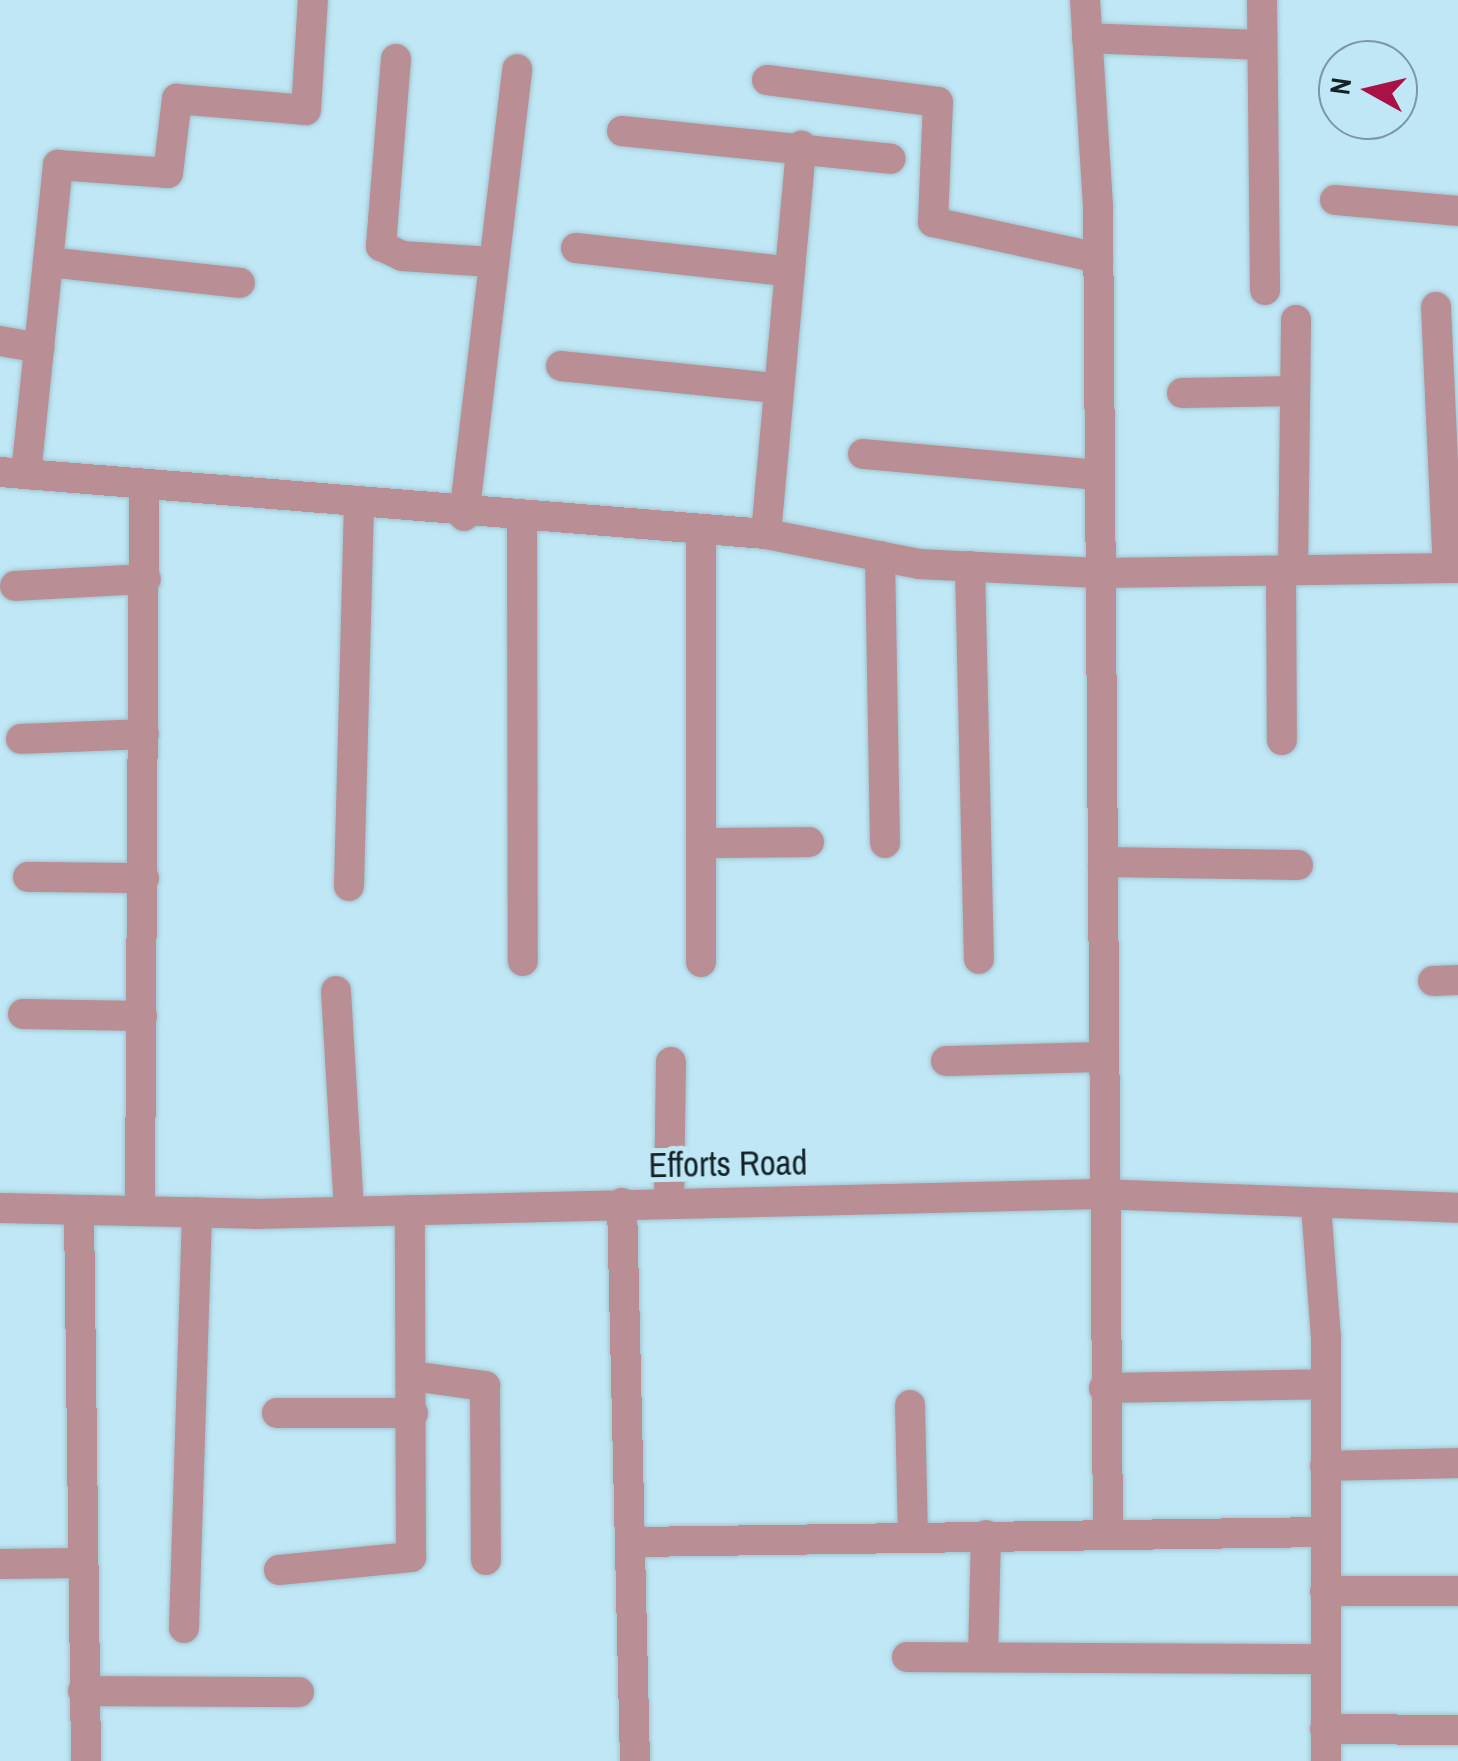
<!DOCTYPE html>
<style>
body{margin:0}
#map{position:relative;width:1458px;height:1761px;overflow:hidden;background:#c0e7f5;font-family:"Archivo Narrow",sans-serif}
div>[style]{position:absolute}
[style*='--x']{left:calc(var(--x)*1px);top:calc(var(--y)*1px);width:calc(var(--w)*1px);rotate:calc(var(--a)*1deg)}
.roads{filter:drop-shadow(0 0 2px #a1c4d0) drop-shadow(0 0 2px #a1c4d0)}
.street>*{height:30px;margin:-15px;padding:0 15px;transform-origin:15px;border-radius:15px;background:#b98e94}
span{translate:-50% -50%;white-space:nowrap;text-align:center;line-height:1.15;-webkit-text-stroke:10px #c0e7f5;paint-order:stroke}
.street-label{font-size:35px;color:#142228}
.north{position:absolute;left:1318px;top:40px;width:100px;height:100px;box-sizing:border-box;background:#c0e7f5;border:2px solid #7b98a3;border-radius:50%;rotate:278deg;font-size:28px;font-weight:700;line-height:40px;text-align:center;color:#142228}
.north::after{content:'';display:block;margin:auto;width:35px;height:45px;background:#a81246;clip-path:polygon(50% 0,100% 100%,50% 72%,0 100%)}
</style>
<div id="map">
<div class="roads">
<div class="street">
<i style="--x:1085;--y:0;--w:207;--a:86.4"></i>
<i style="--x:1098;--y:207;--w:1326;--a:89.57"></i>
<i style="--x:1262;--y:0;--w:290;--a:89.4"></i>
<i style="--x:1087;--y:38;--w:175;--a:2.3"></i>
<i style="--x:396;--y:59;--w:188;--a:94.6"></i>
<i style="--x:381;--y:246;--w:23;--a:25"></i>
<i style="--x:402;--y:256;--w:89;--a:3.9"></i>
<i style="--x:767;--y:80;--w:172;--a:7.3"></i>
<i style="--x:938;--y:102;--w:120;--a:92.4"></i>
<i style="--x:933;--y:222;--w:169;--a:12.3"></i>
<i style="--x:622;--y:131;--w:270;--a:5.9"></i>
<i style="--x:1335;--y:200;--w:123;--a:5.1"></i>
<i style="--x:576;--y:248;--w:211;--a:6.3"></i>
<i style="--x:48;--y:262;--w:193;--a:6.2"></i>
<i style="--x:1436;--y:307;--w:261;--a:87.4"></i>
<i style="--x:0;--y:341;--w:40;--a:10"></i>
<i style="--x:561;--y:366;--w:213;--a:5.9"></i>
<i style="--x:1182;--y:393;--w:113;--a:-1"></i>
<i style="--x:863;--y:454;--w:235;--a:5.1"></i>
<i style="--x:0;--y:472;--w:769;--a:4.63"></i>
<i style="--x:766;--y:534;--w:156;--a:11.1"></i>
<i style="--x:919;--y:564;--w:178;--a:2.9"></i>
<i style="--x:1097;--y:573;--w:361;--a:-0.8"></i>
<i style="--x:26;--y:474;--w:311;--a:-84.1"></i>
<i style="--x:58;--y:165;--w:110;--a:4.2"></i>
<i style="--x:168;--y:173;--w:75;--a:-83.1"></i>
<i style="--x:177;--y:99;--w:129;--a:4.9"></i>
<i style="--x:306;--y:110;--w:110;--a:-86.4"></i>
<i style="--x:464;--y:516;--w:450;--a:-83.2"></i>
<i style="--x:522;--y:520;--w:441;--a:89.9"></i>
<i style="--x:766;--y:534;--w:390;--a:-84.8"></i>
<i style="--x:880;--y:556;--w:287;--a:89"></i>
<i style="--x:970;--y:566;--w:393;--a:88.7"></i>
<i style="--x:1293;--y:570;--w:250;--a:-89.3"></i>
<i style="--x:1281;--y:571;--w:169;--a:89.7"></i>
<i style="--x:15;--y:586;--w:131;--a:-3.1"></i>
<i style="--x:21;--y:739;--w:123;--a:-2.3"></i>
<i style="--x:701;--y:843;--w:108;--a:-0.5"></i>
<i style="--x:1103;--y:862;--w:195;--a:0.9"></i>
<i style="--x:28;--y:877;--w:116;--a:0.5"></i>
<i style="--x:349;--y:886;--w:381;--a:-88.5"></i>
<i style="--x:701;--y:962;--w:428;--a:-90"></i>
<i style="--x:1433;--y:981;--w:25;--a:-2"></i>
<i style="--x:336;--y:991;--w:220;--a:86.6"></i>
<i style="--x:23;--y:1014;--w:119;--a:1"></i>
<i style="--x:946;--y:1061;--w:157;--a:-1.5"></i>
<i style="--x:669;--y:1202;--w:140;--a:-89.2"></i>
<i style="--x:622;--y:1203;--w:558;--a:88.67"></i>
<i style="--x:1316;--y:1205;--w:132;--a:85.7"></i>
<i style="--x:1326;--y:1337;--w:424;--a:90"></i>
<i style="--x:0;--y:1208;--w:255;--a:1.3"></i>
<i style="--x:255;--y:1214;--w:844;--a:-1.36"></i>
<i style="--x:1099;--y:1194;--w:359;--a:2.2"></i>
<i style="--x:79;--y:1210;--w:551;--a:89.27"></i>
<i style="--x:140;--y:1210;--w:723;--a:-89.68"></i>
<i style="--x:412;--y:1376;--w:74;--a:7.8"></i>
<i style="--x:485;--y:1386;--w:174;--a:89.7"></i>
<i style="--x:1104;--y:1388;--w:221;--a:-1"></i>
<i style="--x:910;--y:1405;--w:132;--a:88.7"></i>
<i style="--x:277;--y:1413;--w:136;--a:0"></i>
<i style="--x:1325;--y:1466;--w:133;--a:-1.3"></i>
<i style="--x:635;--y:1542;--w:689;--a:-0.83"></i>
<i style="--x:0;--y:1564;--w:81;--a:-0.7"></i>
<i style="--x:279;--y:1570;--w:133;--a:-5.6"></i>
<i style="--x:411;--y:1557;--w:347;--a:-90.2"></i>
<i style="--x:1325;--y:1591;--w:133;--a:0"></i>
<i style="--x:184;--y:1628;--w:416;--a:-88.2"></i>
<i style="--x:907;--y:1657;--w:418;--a:0.3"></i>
<i style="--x:983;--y:1657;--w:122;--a:-88.6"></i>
<i style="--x:83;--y:1691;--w:216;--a:0.3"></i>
<i style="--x:1325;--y:1729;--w:133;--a:0.4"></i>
</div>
</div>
<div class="street-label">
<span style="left:728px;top:1164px;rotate:-1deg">Efforts Road</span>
</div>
<div class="north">N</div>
</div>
